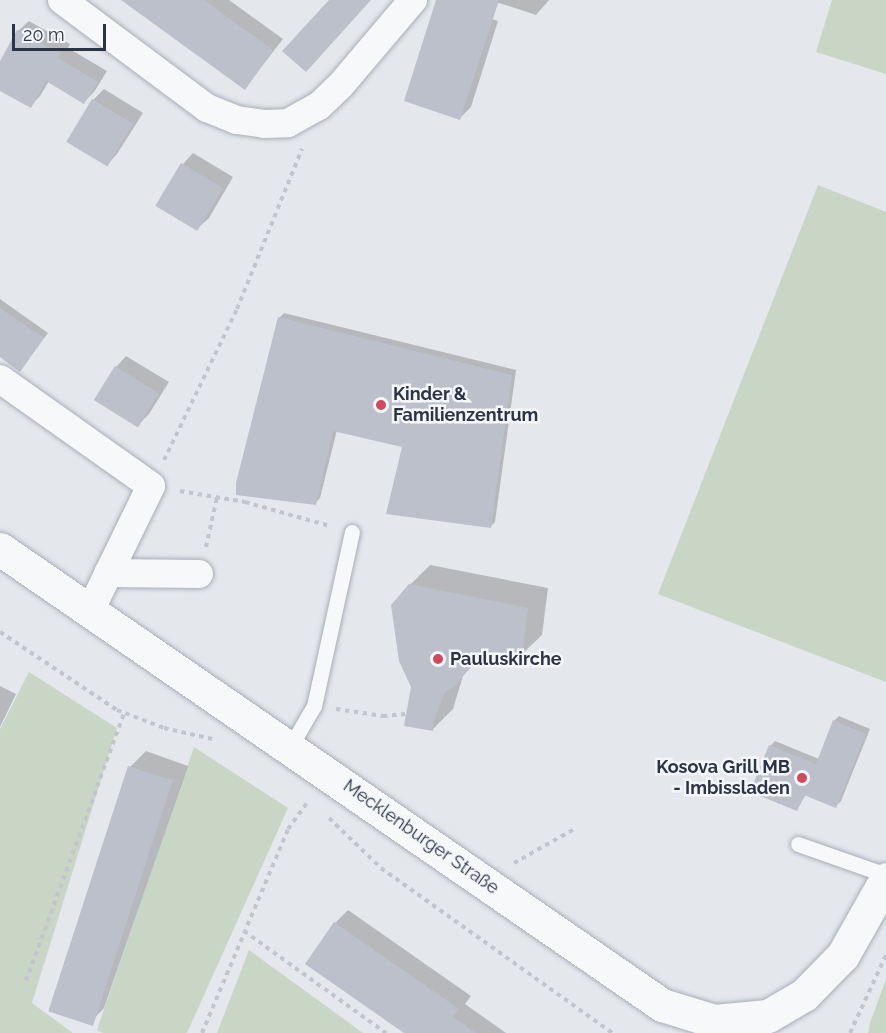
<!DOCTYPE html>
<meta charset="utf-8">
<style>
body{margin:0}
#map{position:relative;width:886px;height:1033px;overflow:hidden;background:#e4e7ec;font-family:Raleway,sans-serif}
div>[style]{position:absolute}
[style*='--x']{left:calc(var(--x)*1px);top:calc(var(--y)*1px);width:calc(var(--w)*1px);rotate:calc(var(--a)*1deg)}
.green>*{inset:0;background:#c9d6c5}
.shadow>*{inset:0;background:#0003}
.building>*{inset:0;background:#bbc0ca;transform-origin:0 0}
.path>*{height:4px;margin-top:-2px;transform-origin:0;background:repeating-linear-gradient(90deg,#c2c5cb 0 4.5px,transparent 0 9px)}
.roads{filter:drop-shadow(0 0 2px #a9aeb7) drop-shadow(0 0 2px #a9aeb7)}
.service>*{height:15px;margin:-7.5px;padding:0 7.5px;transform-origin:7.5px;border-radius:7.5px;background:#f7f8fa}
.minor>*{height:28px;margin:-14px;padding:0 14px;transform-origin:14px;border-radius:14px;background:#f7f8fa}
.tertiary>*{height:33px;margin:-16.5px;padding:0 16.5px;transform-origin:16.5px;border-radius:16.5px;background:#f7f8fa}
.dots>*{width:16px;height:16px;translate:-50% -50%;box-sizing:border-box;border:3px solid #f4f6f9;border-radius:50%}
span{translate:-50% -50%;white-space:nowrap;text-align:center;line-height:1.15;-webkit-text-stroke:5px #f4f6f9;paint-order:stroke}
.poi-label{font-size:18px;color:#2b3445;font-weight:700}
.left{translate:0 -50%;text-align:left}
.right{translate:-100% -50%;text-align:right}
.street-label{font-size:18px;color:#2b3445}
.scale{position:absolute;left:12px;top:24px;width:94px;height:27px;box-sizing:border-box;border:3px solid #2b3445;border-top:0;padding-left:8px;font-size:18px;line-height:21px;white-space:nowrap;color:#2b3445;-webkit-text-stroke:4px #f4f6f9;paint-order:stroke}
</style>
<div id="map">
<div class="green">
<i style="clip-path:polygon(832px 0,886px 0,886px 74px,816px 52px)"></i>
<i style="clip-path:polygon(818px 185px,886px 212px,886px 682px,658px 594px)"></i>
<i style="clip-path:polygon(29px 672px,117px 728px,32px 1003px,73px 1033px,0 1033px,0 729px)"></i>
<i style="clip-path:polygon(194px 747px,288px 808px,187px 1033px,103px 1033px,97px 1030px)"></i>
<i style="clip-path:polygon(249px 950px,363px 1033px,217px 1033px)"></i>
<i style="clip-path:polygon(886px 979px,886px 1033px,868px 1033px,870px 1023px)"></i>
</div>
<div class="shadow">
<i style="clip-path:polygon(124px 0,229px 0,283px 39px,245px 88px)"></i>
<i style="clip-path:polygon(490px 0,549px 0,536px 15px)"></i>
<i style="clip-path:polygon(444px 3px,498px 21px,471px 107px,460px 118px)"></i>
<i style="clip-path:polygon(29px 21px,70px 44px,68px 48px,107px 71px,94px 92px,84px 102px,49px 81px,40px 96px,30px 107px,0 90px,0 64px,18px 31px)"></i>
<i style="clip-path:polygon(104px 89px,143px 113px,117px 154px,107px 165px,93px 100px)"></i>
<i style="clip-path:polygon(193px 153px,233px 177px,209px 218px,198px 228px,183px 164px)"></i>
<i style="clip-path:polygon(0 299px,48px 333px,20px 370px,0 355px)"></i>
<i style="clip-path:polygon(284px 313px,516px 370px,495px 522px,490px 527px,404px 445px,337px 430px,320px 498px,315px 503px,279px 318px)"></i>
<i style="clip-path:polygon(126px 356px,169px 382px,149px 414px,138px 425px,116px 367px)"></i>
<i style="clip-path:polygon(430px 565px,548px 588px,542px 635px,521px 655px,483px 654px,463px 676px,453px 709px,433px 729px,412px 686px,410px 585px)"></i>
<i style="clip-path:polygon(0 686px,16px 694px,0 727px)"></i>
<i style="clip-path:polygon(839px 716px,870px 729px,841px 801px,836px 806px,806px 794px,797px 810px,770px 746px,775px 741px,819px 759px,834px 721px)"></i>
<i style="clip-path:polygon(146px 751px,188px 766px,104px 1008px,89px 1024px,130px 767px)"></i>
<i style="clip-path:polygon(348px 910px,471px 996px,465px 1004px,506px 1033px,407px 1033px,307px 964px,335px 923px)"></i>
</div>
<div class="building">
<i style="clip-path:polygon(121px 0,204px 0,273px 50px,245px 90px)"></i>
<i style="clip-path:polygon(329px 0,371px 0,306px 72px,282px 51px)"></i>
<i style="clip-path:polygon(436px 0,499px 0,460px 120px,404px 101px)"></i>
<i style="clip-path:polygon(17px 30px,61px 54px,58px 58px,98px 82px,84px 104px,46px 81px,31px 108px,0 91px,0 61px)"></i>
<i style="left:92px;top:99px;width:48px;height:50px;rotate:31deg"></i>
<i style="left:181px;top:163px;width:49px;height:50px;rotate:31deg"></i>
<i style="clip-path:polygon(0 308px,44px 338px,20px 372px,0 357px)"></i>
<i style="clip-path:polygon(278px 317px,512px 375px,491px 528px,386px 514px,402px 447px,333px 431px,316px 505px,236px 495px,236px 483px)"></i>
<i style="left:115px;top:366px;width:52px;height:40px;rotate:32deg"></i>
<i style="clip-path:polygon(409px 584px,528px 608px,522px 656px,479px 656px,454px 687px,445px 692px,434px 720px,433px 731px,404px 726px,411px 687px,399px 661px,391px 605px)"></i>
<i style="clip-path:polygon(833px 720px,866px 734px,836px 808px,804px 795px,797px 811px,750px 792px,769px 745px,816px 764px)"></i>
<i style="left:128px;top:766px;width:47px;height:258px;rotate:18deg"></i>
<i style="clip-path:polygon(334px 922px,459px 1009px,453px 1017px,476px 1033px,404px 1033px,305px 964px)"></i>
</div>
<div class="path">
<i style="--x:164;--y:460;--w:168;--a:-64.2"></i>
<i style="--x:237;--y:309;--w:173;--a:-67.9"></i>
<i style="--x:180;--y:491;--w:66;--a:9.6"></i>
<i style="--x:245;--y:502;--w:88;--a:15.8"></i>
<i style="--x:206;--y:547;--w:51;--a:-77.6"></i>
<i style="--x:0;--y:632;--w:141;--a:33.7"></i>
<i style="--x:117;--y:710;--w:50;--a:21"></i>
<i style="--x:164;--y:728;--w:54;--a:12.8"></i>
<i style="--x:336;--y:709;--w:48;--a:8.5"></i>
<i style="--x:383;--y:716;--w:23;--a:-5"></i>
<i style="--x:329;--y:818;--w:72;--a:43.9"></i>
<i style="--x:381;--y:868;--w:284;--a:35.5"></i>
<i style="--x:514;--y:863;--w:71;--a:-29.4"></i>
<i style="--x:244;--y:931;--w:175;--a:35.7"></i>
<i style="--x:26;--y:981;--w:285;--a:-69.9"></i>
<i style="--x:202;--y:1033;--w:221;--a:-67.1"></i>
<i style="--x:288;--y:829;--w:36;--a:-54"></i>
<i style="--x:850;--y:1033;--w:86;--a:-65.2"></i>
</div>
<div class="roads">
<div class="service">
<i style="--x:290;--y:747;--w:48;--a:-59.7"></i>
<i style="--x:314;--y:706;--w:178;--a:-77.7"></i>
<i style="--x:798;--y:844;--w:93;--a:19.4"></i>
</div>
<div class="minor">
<i style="--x:62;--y:0;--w:181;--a:36.7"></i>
<i style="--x:207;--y:108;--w:32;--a:22"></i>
<i style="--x:237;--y:120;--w:27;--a:8"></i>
<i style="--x:264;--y:124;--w:24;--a:-2"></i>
<i style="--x:288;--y:123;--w:35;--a:-29"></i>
<i style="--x:319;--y:106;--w:29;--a:-44"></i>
<i style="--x:340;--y:86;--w:113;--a:-49.7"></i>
<i style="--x:0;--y:379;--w:185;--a:35.3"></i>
<i style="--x:151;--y:486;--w:139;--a:116"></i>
<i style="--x:108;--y:573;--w:91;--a:0.6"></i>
</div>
<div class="tertiary">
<i style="--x:0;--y:549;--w:804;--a:34.56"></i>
<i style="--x:662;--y:1005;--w:54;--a:17.1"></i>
<i style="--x:714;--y:1021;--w:54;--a:-5.3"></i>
<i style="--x:768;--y:1016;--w:42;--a:-30.3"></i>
<i style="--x:804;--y:995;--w:56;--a:-45.7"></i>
<i style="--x:843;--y:955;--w:87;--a:-60.5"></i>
</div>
</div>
<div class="dots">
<i style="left:381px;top:405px;background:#d1495b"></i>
<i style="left:438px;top:659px;background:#d1495b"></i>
<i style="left:802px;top:778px;background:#d1495b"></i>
</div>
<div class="poi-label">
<span class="left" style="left:393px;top:405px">Kinder &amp;<br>Familienzentrum</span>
<span class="left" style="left:450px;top:659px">Pauluskirche</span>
<span class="right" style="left:790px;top:778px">Kosova Grill MB<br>- Imbissladen</span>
</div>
<div class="street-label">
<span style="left:421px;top:837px;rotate:35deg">Mecklenburger Straße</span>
</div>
<div class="scale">20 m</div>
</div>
